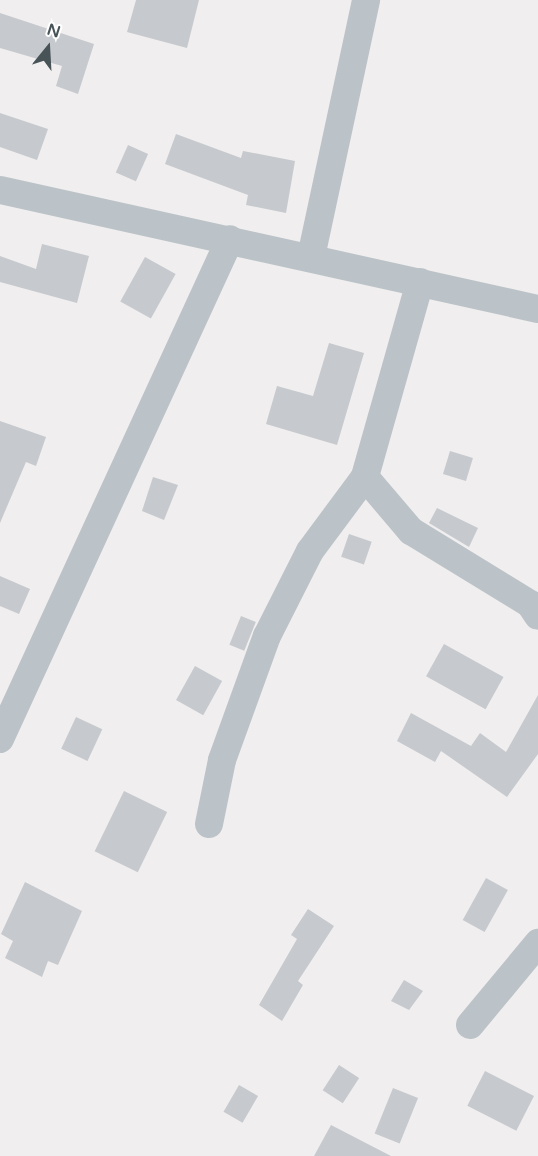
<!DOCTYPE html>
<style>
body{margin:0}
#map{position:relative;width:538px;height:1156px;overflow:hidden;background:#f0eeee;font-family:"Varela Round",sans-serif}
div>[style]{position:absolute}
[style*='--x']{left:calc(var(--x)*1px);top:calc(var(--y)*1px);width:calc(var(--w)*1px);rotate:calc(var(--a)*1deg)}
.building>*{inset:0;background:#c6c9cd;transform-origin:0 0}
.minor>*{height:28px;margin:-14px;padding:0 14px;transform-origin:14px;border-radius:14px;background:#bbc3c8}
span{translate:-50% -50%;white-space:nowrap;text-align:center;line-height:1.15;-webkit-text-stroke:5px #fff;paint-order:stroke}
.north{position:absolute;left:18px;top:18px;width:60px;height:60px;-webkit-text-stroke:4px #fff;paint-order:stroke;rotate:18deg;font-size:16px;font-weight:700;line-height:24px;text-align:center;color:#485358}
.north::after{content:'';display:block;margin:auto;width:21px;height:27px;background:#485358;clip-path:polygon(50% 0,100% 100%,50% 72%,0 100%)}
</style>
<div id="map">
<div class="building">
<i style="clip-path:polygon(136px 0,199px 0,187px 48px,127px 32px)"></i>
<i style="clip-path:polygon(0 13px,94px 44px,78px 94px,56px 86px,62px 66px,0 48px)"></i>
<i style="clip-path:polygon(0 113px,48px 129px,37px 160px,0 147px)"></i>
<i style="clip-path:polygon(176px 134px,241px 158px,243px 151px,295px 161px,286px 213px,246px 205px,248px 195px,165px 164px)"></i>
<i style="left:128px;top:145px;width:22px;height:30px;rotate:24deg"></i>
<i style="clip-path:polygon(42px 244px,89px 256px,77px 303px,0 282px,0 256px,36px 269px)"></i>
<i style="left:145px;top:257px;width:35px;height:51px;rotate:29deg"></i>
<i style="clip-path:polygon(329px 343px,364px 353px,337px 445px,266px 424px,277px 386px,313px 396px)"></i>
<i style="clip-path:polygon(0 421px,46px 437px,36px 466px,26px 462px,0 523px)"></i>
<i style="left:450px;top:451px;width:24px;height:24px;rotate:17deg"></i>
<i style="clip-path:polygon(153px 477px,178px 485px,164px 520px,142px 511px)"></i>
<i style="clip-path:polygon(437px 508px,478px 528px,469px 547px,429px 523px)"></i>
<i style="left:349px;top:534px;width:24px;height:24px;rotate:19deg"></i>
<i style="clip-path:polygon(0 576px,30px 589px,19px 614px,0 606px)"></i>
<i style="left:241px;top:616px;width:16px;height:31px;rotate:22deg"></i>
<i style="left:444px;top:644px;width:68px;height:37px;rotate:29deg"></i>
<i style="left:195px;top:666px;width:31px;height:39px;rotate:29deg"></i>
<i style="clip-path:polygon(538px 695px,538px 754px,507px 797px,441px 751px,435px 762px,397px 741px,411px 713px,471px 746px,480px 733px,506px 752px)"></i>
<i style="left:76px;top:717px;width:29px;height:35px;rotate:25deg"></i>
<i style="left:124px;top:791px;width:48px;height:67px;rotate:26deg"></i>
<i style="left:486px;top:878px;width:25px;height:48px;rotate:29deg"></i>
<i style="clip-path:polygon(25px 882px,82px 911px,58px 965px,48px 961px,42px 977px,5px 958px,13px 941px,1px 934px)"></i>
<i style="clip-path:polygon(308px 909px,334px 926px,298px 981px,303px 985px,282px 1021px,259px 1005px,297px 939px,291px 935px)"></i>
<i style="clip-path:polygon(404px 980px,423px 991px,409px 1010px,391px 1001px)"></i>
<i style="left:339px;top:1065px;width:24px;height:30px;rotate:33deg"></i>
<i style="left:485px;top:1071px;width:55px;height:39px;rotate:27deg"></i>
<i style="left:239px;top:1085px;width:22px;height:31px;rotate:30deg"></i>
<i style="left:393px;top:1088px;width:27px;height:49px;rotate:22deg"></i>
<i style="clip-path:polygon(331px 1125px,391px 1156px,314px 1156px)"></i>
</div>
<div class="minor">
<i style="--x:0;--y:190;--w:551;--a:12.47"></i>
<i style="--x:311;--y:257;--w:263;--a:-77.9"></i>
<i style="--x:420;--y:282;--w:203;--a:105.8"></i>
<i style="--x:365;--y:477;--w:71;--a:49.6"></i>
<i style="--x:411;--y:531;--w:140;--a:31.5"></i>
<i style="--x:530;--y:604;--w:14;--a:56"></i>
<i style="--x:0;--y:739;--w:550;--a:-65.3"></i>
<i style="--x:209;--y:824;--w:65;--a:-78.5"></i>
<i style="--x:222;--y:760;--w:132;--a:-70.1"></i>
<i style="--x:267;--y:636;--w:95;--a:-63.2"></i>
<i style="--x:310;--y:551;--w:92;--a:-53.4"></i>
<i style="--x:470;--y:1025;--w:107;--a:-50.3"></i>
</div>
<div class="north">N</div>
</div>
